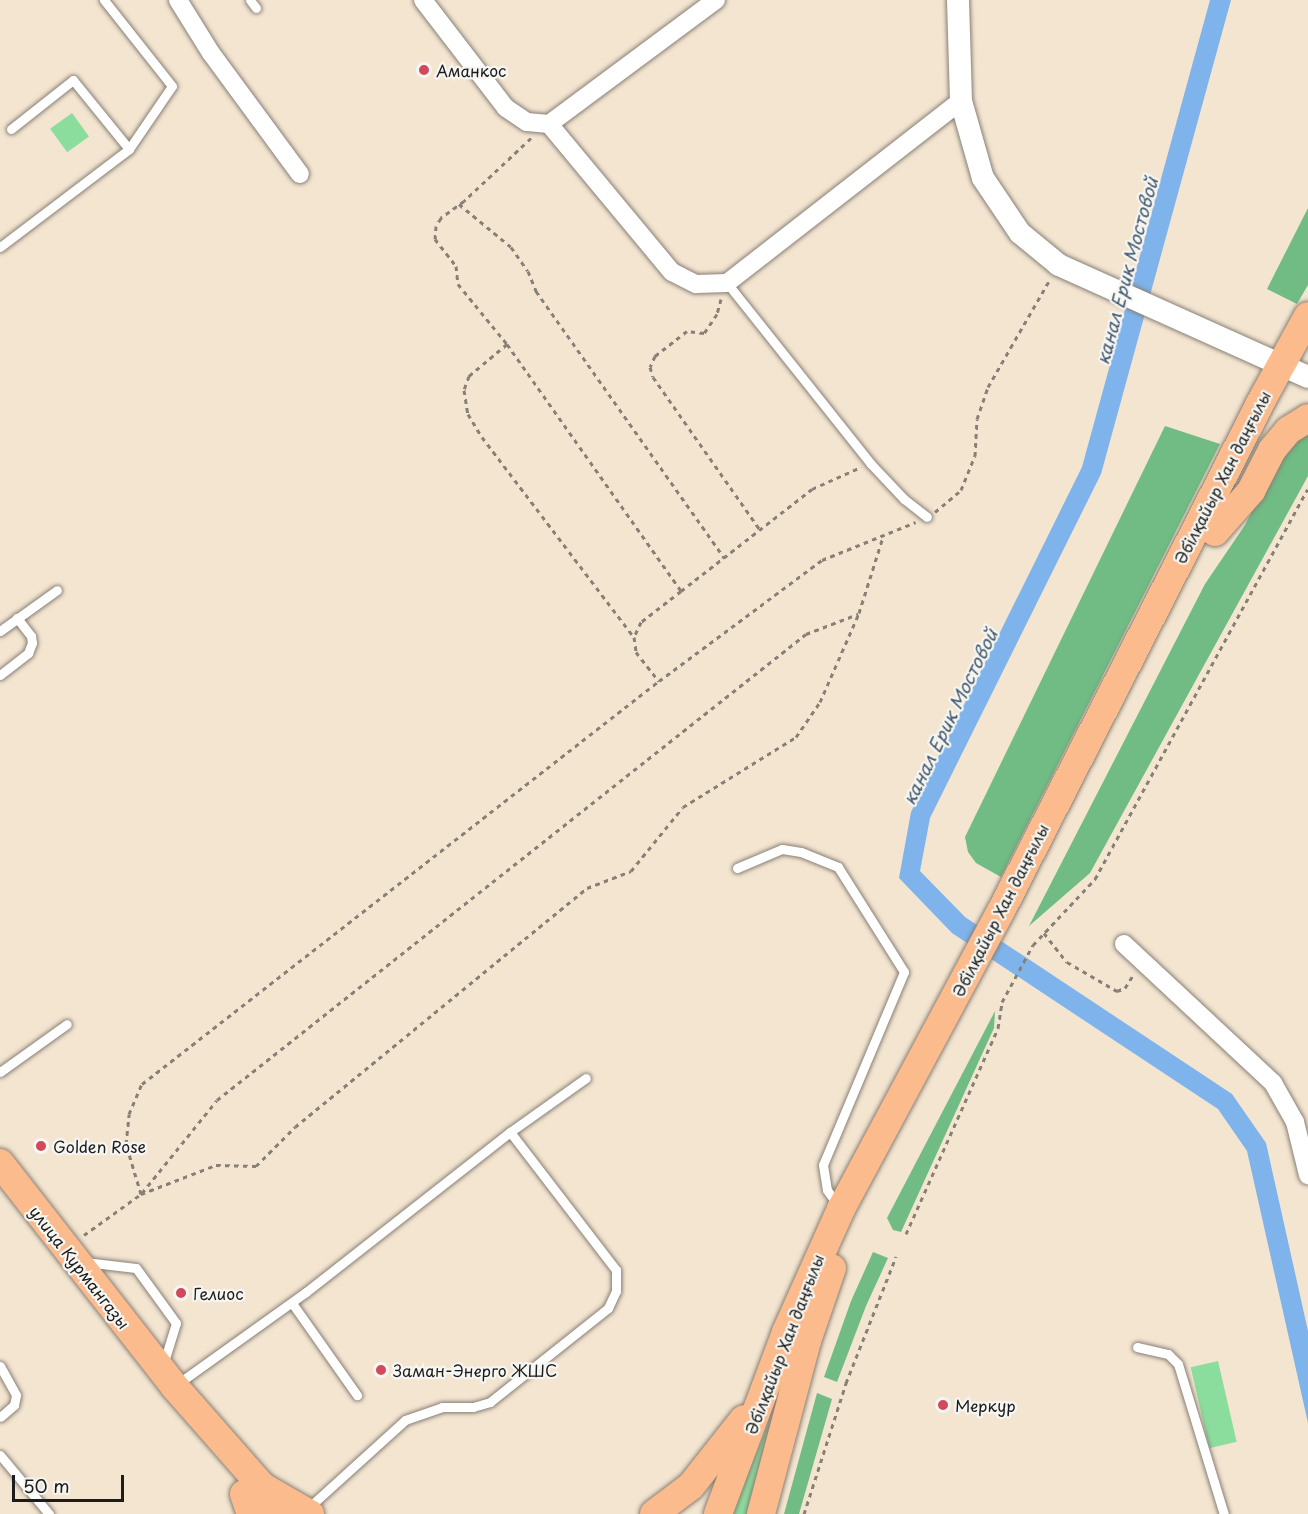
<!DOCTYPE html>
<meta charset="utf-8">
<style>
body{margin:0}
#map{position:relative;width:1308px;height:1514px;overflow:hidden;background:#f4e5d1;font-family:"Playpen Sans",sans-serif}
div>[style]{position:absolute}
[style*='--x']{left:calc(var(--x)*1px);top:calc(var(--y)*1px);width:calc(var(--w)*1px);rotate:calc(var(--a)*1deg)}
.green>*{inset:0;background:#8bdd9d;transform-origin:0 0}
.forest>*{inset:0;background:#70bc84}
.water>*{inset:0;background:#7eb3ec}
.path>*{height:3px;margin-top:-1.5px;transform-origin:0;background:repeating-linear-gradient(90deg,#888076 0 4.5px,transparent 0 9px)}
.roads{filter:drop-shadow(0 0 2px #888076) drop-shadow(0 0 2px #888076)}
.service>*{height:9px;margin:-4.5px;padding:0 4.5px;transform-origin:4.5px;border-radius:4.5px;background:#fff}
.minor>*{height:18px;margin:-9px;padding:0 9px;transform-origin:9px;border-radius:9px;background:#fff}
.tertiary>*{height:22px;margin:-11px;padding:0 11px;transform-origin:11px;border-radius:11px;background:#fff}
.primary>*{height:28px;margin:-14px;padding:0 14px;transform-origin:14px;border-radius:14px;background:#fbbb8d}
.dots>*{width:16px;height:16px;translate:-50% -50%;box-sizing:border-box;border:3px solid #f6f6f2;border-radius:50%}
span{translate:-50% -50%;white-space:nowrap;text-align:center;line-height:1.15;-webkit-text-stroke:4.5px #f6f6f2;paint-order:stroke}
.poi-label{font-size:16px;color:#1c1c1c}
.left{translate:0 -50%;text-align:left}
.street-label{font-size:16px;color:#1c1c1c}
.water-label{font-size:18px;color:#43586f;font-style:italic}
.scale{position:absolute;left:12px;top:1475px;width:112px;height:27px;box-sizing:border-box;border:3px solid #1c1c1c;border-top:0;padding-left:8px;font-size:18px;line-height:21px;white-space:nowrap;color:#1c1c1c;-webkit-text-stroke:4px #f6f6f2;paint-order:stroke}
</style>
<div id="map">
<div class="green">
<i style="left:72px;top:113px;width:29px;height:27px;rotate:54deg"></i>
<i style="clip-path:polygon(801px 1346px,753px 1514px,731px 1514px)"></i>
<i style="left:1218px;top:1361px;width:83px;height:28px;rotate:77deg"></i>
</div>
<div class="forest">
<i style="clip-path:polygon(1308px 208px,1308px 285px,1297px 304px,1267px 289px)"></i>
<i style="clip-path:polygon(1165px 426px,1220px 444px,1001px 877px,976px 863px,968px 852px,965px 837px)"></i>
<i style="clip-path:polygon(1308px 429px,1308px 476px,1090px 873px,1029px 926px,1205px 584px,1245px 525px,1288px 442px)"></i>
<i style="clip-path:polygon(995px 1011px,994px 1028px,901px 1232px,893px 1230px,887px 1218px)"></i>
<i style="clip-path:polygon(873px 1252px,888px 1258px,866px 1306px,837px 1382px,824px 1377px,851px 1301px)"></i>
<i style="clip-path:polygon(817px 1393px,832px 1399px,799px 1514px,784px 1514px)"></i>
</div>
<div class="water">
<i style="clip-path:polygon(1210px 0,1231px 0,1101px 474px,930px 818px,920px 871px,965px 917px,1232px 1094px,1266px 1143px,1308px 1331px,1308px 1423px,1247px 1151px,1218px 1109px,952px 933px,899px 878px,911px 812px,1082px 467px)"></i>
</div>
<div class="path">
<i style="--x:531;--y:138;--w:92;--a:136.8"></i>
<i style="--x:464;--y:201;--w:29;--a:144"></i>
<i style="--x:441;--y:218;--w:9;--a:122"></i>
<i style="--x:436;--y:226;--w:13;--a:94"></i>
<i style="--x:435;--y:239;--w:34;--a:52"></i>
<i style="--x:456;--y:266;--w:18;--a:84"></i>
<i style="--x:458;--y:284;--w:77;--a:50.8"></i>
<i style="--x:507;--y:344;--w:302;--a:54.8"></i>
<i style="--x:681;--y:591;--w:51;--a:142.2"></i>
<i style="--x:641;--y:622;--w:17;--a:115"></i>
<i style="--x:634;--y:637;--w:15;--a:82"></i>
<i style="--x:636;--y:652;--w:37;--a:52"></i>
<i style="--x:459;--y:204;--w:67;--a:39.6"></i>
<i style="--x:511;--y:247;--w:29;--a:55"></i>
<i style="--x:528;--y:271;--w:22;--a:68"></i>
<i style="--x:536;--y:291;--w:327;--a:54.8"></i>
<i style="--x:721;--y:299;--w:16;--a:105"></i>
<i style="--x:717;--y:314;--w:23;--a:124"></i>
<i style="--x:704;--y:333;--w:17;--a:-173"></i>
<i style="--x:687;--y:331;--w:41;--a:142"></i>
<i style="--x:655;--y:356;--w:12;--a:114"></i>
<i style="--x:650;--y:367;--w:10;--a:73"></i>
<i style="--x:653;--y:377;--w:187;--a:55"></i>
<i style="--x:507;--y:344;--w:50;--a:139.9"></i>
<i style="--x:469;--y:376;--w:15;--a:110"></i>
<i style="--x:464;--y:390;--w:24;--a:81"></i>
<i style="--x:468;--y:414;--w:27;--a:59"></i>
<i style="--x:482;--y:437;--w:251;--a:52.8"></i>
<i style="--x:935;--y:512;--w:34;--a:-40"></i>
<i style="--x:961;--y:490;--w:37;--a:-68"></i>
<i style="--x:975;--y:456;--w:37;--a:-87"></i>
<i style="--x:977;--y:419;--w:34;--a:-71"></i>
<i style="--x:988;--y:387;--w:125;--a:-60.1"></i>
<i style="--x:681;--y:591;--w:166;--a:-37.9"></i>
<i style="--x:812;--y:489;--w:54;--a:-24.2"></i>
<i style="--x:1044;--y:933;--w:37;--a:52"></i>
<i style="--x:1067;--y:962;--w:58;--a:30.1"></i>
<i style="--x:1117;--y:991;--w:9;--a:-21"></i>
<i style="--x:1125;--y:988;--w:15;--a:-58"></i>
<i style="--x:142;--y:1193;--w:119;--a:-51.1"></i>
<i style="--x:217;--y:1100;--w:751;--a:-38.35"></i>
<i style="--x:806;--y:634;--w:56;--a:-21"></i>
<i style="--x:141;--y:1194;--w:52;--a:-106.7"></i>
<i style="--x:126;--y:1144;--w:30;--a:-84"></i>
<i style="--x:129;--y:1114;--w:33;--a:-67"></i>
<i style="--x:142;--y:1084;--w:656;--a:-37.94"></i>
<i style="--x:659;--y:681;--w:203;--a:-36.6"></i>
<i style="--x:822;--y:560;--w:101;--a:-22"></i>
<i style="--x:906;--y:1234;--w:226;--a:-65.9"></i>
<i style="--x:998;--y:1028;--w:26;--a:-81"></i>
<i style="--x:1002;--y:1002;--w:65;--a:-61.5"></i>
<i style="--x:1033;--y:945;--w:91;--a:-46.8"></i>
<i style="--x:1095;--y:879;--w:444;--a:-61.4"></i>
<i style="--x:84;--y:1235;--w:70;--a:-35.7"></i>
<i style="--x:141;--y:1194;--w:80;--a:-21.1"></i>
<i style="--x:216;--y:1165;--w:40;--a:1.4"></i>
<i style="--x:256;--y:1166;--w:55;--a:-45"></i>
<i style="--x:295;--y:1127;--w:377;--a:-39.3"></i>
<i style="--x:587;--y:888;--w:47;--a:-21.1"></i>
<i style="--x:631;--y:871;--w:82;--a:-50.9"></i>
<i style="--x:683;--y:807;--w:133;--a:-31.8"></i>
<i style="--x:796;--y:737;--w:42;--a:-55.6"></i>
<i style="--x:820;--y:702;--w:97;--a:-66.3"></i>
<i style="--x:859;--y:613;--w:80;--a:-72.5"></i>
<i style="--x:804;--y:1514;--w:138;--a:-72.2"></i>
<i style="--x:846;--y:1383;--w:136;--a:-68.4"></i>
</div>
<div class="roads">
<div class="service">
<i style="--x:250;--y:0;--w:10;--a:53"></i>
<i style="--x:11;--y:129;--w:79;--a:-38.3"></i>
<i style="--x:73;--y:80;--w:89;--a:50.9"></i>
<i style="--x:0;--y:247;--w:162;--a:-37.2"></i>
<i style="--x:129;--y:149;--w:76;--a:-55.7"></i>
<i style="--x:172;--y:86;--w:110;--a:-128.3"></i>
<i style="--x:727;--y:283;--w:230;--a:51.5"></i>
<i style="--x:870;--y:463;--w:50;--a:46.6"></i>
<i style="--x:904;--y:499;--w:29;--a:38"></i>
<i style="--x:0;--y:631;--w:70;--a:-35.7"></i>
<i style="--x:0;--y:675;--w:36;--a:-38"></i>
<i style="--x:28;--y:653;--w:11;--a:-68"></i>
<i style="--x:32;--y:643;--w:7;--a:-98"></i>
<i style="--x:31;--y:636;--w:23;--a:-128"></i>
<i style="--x:737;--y:868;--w:49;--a:-22.9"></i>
<i style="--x:782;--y:849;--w:19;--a:9"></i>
<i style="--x:801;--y:852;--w:40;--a:22"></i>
<i style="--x:838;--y:867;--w:124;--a:57.8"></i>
<i style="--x:904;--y:972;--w:209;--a:112.8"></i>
<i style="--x:823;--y:1165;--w:25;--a:81"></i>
<i style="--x:827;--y:1190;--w:17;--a:54"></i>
<i style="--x:0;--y:1072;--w:82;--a:-35.6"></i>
<i style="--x:85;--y:1262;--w:51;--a:6.7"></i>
<i style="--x:136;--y:1268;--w:68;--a:54"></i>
<i style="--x:176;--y:1323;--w:44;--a:107.2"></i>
<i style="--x:292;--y:1303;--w:113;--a:54.8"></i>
<i style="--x:1137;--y:1347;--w:32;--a:13"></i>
<i style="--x:1168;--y:1354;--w:14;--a:45"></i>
<i style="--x:1178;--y:1364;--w:157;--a:73"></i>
<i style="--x:0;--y:1366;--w:33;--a:61"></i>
<i style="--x:16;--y:1395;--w:10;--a:101"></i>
<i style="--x:14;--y:1405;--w:18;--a:139"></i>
<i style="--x:176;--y:1385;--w:160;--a:-35.6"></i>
<i style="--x:306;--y:1292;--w:259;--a:-38.1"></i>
<i style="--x:510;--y:1132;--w:93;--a:-35.4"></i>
<i style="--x:0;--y:1455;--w:77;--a:50.3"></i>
<i style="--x:307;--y:1509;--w:132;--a:-42.2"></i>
<i style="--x:405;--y:1420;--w:39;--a:-19"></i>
<i style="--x:442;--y:1407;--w:31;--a:0"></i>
<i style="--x:473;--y:1407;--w:18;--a:-16"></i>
<i style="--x:490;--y:1402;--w:151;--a:-38.5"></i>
<i style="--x:608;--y:1308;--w:19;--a:-65"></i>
<i style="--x:616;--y:1291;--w:21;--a:-90"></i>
<i style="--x:616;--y:1270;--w:174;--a:-127.5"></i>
</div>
<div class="minor">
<i style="--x:178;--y:0;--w:62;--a:58.1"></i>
<i style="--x:211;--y:53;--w:150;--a:53.7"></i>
<i style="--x:423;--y:0;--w:136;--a:52.5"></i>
<i style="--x:506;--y:108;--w:25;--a:34"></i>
<i style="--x:527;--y:122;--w:22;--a:5"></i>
<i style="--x:549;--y:124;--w:192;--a:50.3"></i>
<i style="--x:672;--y:272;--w:27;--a:27"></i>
<i style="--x:696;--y:284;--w:31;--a:-2"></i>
<i style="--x:727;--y:283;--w:296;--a:-37.9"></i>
<i style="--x:549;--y:124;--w:208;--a:-36.6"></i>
<i style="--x:1124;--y:944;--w:204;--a:43"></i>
<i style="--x:1273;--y:1083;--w:45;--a:60.6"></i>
<i style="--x:1295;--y:1122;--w:55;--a:76.2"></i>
</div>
<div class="tertiary">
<i style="--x:958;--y:0;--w:101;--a:88.3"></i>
<i style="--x:961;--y:101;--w:80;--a:74.1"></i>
<i style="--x:983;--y:178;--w:66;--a:56.1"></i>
<i style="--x:1020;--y:233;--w:50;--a:39.4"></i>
<i style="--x:1059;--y:265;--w:273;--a:24.2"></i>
</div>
<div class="primary">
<i style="--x:1215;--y:532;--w:55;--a:-48.7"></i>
<i style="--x:1251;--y:491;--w:46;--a:-62.9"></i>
<i style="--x:1272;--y:450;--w:26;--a:-50"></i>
<i style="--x:1289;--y:430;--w:22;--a:-32"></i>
<i style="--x:0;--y:1163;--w:283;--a:52"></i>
<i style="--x:174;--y:1386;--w:132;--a:48.7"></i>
<i style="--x:261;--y:1485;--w:34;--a:58"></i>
<i style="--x:265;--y:1488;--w:52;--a:30"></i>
<i style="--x:244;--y:1494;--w:21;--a:71"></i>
<i style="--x:654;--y:1514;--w:46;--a:-37.1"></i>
<i style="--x:691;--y:1486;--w:85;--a:-51.7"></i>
<i style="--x:718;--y:1514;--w:194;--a:-69.5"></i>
<i style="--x:786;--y:1332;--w:135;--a:-65.9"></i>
<i style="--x:841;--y:1209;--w:338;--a:-61.8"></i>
<i style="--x:1001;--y:911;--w:578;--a:-62.95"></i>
<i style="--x:1264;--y:396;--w:91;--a:-61.2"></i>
<i style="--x:761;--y:1514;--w:179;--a:-75.1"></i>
<i style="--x:807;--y:1341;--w:77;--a:-71.1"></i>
</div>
</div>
<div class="dots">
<i style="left:424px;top:70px;background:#d1495b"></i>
<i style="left:41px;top:1146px;background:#d1495b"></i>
<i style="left:181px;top:1293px;background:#d1495b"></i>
<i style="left:381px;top:1370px;background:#d1495b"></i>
<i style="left:943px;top:1405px;background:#d1495b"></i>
</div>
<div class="poi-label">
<span class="left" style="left:436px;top:70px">Аманкос</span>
<span class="left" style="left:53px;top:1146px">Golden Rose</span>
<span class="left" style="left:193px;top:1293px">Гелиос</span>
<span class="left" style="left:393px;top:1370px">Заман-Энерго ЖШС</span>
<span class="left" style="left:955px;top:1405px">Меркур</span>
</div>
<div class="street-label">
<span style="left:1222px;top:477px;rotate:-63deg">Әбілқайыр Хан даңғылы</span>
<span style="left:1000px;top:910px;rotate:-63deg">Әбілқайыр Хан даңғылы</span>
<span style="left:80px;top:1267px;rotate:52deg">улица Курмангазы</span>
<span style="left:784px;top:1344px;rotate:-69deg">Әбілқайыр Хан даңғылы</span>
</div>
<div class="water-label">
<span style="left:1127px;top:271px;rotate:-75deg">канал Ерик Мостовой</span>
<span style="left:950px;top:717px;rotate:-64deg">канал Ерик Мостовой</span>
</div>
<div class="scale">50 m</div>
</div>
